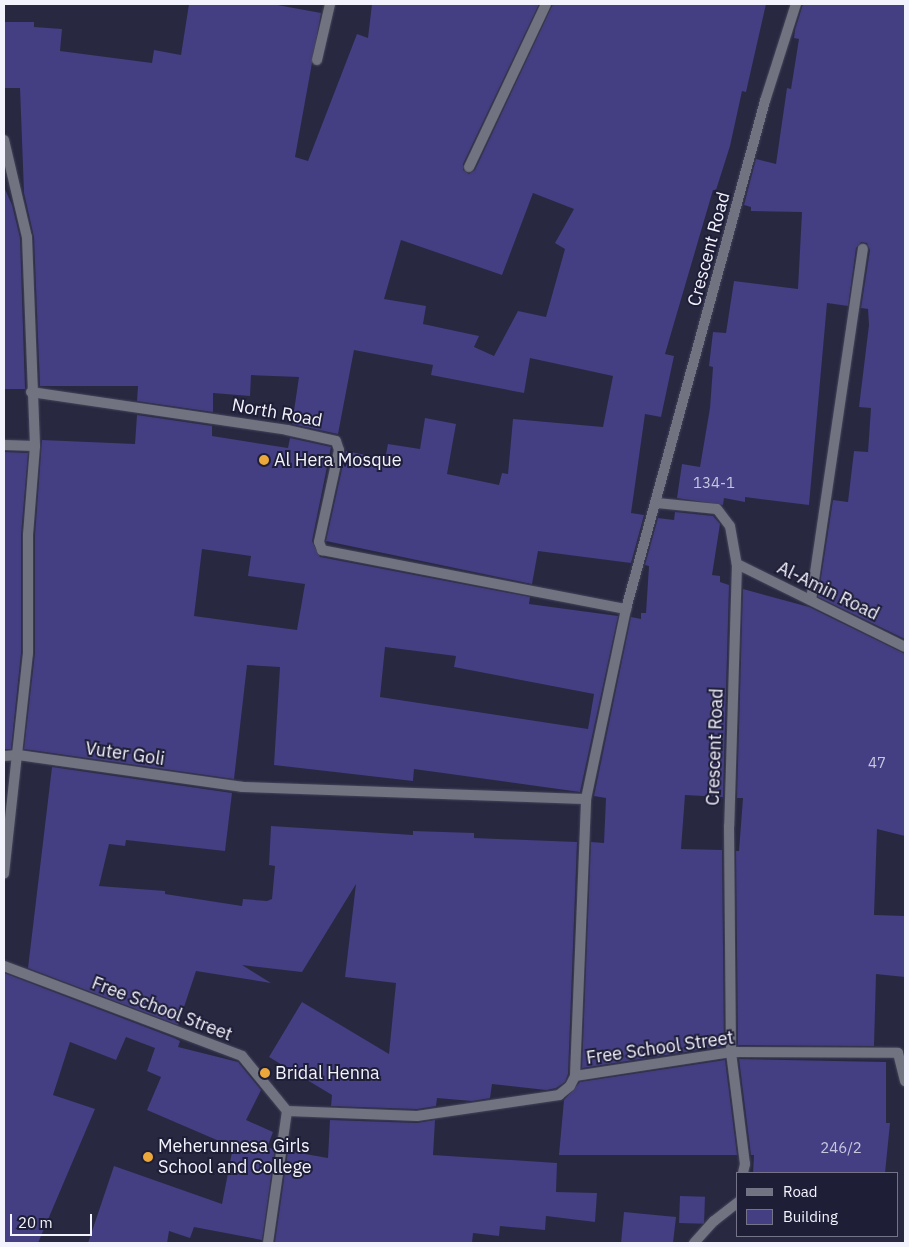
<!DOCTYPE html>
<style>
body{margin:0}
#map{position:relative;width:909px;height:1247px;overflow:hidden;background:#282841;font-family:"IBM Plex Sans",sans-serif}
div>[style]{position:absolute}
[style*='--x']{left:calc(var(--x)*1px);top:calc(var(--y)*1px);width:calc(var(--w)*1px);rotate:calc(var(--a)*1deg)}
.building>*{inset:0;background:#443e82;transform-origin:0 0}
.roads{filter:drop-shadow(0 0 1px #44445b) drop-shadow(0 0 1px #44445b)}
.minor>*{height:10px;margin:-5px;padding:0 5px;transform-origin:5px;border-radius:5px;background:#727380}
.dots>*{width:14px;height:14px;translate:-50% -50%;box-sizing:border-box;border:2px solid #1f1e37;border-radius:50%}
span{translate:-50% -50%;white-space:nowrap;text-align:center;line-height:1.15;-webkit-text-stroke:4px #1f1e37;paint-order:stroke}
.number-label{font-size:15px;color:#c7c6df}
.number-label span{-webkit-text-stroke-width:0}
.street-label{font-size:18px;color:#f3f3fe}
.poi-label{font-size:18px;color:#f3f3fe}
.left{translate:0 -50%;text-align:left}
.frame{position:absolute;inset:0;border:5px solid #f3f3fe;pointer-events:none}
.legend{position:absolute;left:736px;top:1172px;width:162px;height:65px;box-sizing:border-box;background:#1f1e37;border:1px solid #747387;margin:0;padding:6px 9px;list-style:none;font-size:15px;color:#f3f3fe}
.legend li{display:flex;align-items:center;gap:10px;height:25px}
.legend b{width:25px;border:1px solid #747387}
.scale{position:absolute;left:10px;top:1214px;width:82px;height:22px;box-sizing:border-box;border:2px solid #f3f3fe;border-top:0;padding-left:6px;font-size:15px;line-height:18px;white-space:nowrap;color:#f3f3fe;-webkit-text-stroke:4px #1f1e37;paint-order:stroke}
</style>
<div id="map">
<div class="building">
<i style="clip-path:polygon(evenodd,189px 4px,272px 4px,321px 13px,295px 157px,308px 161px,357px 34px,368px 38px,372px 4px,539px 4px,463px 164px,463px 170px,469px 174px,475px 170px,553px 4px,766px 4px,746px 92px,742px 91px,730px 146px,716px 190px,713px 190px,665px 354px,674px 356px,661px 417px,645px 414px,631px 513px,644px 515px,631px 563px,538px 551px,532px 584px,326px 541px,346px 451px,385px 459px,388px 444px,420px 449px,425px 418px,456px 424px,447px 474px,499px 485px,502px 473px,508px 474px,513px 419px,603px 427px,613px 376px,530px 358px,524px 393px,431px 375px,433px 365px,354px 350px,338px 434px,292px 424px,299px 377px,251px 375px,250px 396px,213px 393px,213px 412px,137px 401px,138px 386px,40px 386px,34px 237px,24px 193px,20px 88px,4px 88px,4px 22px,34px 22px,34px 27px,62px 29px,60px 51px,152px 63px,154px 50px,181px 55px,189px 4px,533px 193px,574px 209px,555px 243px,565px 249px,546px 317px,518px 311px,494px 356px,474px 347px,479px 336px,423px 324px,426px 306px,384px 299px,401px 240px,502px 275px,533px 193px)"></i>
<i style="clip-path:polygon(803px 4px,905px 4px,905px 639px,818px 597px,833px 500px,848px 502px,854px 451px,868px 452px,871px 408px,859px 407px,869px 325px,868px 309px,861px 308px,870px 250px,867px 243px,861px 242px,856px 248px,848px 306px,827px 303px,809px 505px,745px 497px,745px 502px,724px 498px,723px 505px,677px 498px,682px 464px,700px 467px,710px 408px,713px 367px,709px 366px,713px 332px,726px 333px,734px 281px,798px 289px,802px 212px,751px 211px,751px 207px,744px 205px,756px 159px,776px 164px,787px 88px,791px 89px,799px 39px,794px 38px,795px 30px)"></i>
<i style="clip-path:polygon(4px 187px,12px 205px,20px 238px,25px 389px,4px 389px)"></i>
<i style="clip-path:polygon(evenodd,137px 415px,212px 426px,212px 436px,288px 448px,290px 438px,331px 447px,312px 541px,320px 557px,530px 597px,529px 604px,618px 616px,580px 792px,414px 769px,413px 781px,274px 765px,280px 667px,247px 665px,234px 779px,24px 749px,35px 653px,35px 535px,42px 440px,135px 444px,137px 415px,202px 549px,251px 556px,248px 576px,305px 584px,297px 630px,194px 616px,202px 549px,137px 415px,385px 647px,456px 656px,454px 667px,594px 694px,588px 729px,380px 697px,385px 647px)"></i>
<i style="clip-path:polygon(4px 452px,28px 453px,21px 535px,21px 653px,11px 749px,4px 749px)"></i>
<i style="clip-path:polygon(675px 512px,713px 516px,720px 524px,712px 575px,720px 576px,720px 582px,729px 585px,723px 797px,685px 795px,681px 849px,722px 850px,724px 1046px,582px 1068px,591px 842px,604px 843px,606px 798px,594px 796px,631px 617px,641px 619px,641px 613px,646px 613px,649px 566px,645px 565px,658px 518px,674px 520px)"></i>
<i style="clip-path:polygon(743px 589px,809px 607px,905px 654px,905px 836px,877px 829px,874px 915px,905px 916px,905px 977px,876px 974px,874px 1046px,738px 1045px,736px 851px,739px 851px,743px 798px,737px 798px)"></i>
<i style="clip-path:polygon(52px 767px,232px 793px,225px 851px,126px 840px,125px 846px,109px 844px,99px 886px,165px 891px,165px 894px,242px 906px,243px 899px,267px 901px,272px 899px,275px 866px,269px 865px,271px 826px,413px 835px,413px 831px,474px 833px,474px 838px,577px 842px,568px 1074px,565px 1082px,556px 1088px,546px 1090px,492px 1084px,490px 1098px,472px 1101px,437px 1098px,436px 1106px,417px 1109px,331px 1106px,332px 1095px,269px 1057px,302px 1002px,389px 1054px,396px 983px,345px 977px,356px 884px,302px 972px,242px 965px,271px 983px,196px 971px,178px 1025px,28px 968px)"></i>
<i style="clip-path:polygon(4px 973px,174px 1038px,180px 1041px,178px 1047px,238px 1062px,261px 1090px,246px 1120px,273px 1132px,267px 1148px,275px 1149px,262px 1240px,194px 1227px,190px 1238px,169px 1231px,167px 1243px,88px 1243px,114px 1166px,222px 1204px,233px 1147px,147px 1110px,161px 1077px,147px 1071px,155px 1048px,126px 1037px,116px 1060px,70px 1042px,53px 1095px,95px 1109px,38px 1243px,4px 1243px)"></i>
<i style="clip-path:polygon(739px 1059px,886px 1062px,886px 1123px,890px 1123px,885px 1173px,753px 1173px,754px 1155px,751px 1155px)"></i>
<i style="clip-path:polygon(725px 1060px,737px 1155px,559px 1155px,564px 1100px,580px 1082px)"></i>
<i style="clip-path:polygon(330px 1120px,417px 1123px,435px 1120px,433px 1155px,557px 1163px,556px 1192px,597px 1193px,595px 1222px,546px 1216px,545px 1230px,500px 1226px,499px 1236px,473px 1233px,472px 1243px,275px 1242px,288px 1151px,328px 1158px)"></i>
<i style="left:680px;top:1196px;width:25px;height:27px;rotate:2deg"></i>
<i style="clip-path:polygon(624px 1212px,676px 1217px,673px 1243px,621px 1243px)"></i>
</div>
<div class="roads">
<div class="minor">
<i style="--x:317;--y:60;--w:57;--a:-76.9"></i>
<i style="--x:4;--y:140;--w:100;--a:76.7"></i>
<i style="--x:27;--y:237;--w:209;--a:87.8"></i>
<i style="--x:35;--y:446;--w:89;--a:94.5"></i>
<i style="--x:28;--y:535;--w:118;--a:90"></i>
<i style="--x:28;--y:653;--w:222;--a:96.2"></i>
<i style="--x:469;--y:167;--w:180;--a:-64.7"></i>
<i style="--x:31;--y:392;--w:259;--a:8.4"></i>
<i style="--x:287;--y:430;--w:50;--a:12.7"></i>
<i style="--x:336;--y:441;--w:9;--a:72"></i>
<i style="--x:339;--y:450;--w:94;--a:102.3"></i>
<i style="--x:319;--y:542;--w:9;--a:69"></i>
<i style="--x:322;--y:550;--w:310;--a:11"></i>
<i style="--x:4;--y:445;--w:31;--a:2"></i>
<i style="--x:657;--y:503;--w:60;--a:5.7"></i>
<i style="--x:717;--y:509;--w:21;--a:53"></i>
<i style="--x:730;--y:526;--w:39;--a:80"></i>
<i style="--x:737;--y:564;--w:262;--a:91.7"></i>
<i style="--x:729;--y:826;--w:226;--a:89.5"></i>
<i style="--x:731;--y:1052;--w:113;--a:82.9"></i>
<i style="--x:745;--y:1164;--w:9;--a:103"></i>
<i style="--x:737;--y:564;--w:187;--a:26.3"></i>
<i style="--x:811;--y:600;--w:355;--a:-81.6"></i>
<i style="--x:4;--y:756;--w:14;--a:-4"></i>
<i style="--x:18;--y:755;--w:226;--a:8.1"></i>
<i style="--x:242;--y:787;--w:344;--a:2"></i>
<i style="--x:4;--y:966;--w:254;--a:20.7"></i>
<i style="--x:242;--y:1056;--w:71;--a:50.7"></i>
<i style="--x:287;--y:1111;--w:133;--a:98.2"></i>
<i style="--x:575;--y:1076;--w:277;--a:-87.7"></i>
<i style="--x:586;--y:799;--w:194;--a:-78.1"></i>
<i style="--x:626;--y:609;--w:527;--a:-74.7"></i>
<i style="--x:765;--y:101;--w:102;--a:-72.3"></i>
<i style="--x:287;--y:1111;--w:130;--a:2.2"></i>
<i style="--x:417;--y:1116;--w:144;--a:-8.4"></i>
<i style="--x:559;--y:1095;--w:14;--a:-39"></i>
<i style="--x:570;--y:1086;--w:11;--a:-63"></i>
<i style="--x:575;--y:1076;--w:158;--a:-8.7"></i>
<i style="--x:731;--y:1052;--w:167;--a:0.3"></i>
<i style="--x:898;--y:1053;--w:29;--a:76"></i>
<i style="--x:694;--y:1243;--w:30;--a:-48"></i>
<i style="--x:714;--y:1221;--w:31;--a:-38"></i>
</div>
</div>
<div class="dots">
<i style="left:264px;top:460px;background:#eda83b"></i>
<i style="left:265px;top:1073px;background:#eda83b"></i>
<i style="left:148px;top:1157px;background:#eda83b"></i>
</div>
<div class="number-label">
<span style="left:714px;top:483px">134-1</span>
<span style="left:877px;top:763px">47</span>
<span style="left:841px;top:1148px">246/2</span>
</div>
<div class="street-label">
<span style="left:709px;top:249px;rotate:-75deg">Crescent Road</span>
<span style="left:277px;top:413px;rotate:10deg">North Road</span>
<span style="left:828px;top:591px;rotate:26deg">Al-Amin Road</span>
<span style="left:715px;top:747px;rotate:-88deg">Crescent Road</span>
<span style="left:125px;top:754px;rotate:8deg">Vuter Goli</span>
<span style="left:162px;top:1009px;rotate:21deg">Free School Street</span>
<span style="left:660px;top:1048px;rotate:-8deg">Free School Street</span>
</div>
<div class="poi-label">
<span class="left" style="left:274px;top:460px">Al Hera Mosque</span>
<span class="left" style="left:275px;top:1073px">Bridal Henna</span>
<span class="left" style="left:158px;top:1157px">Meherunnesa Girls<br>School and College</span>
</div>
<div class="frame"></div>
<ul class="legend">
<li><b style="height:6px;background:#727380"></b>Road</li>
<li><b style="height:14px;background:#443e82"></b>Building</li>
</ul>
<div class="scale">20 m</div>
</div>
